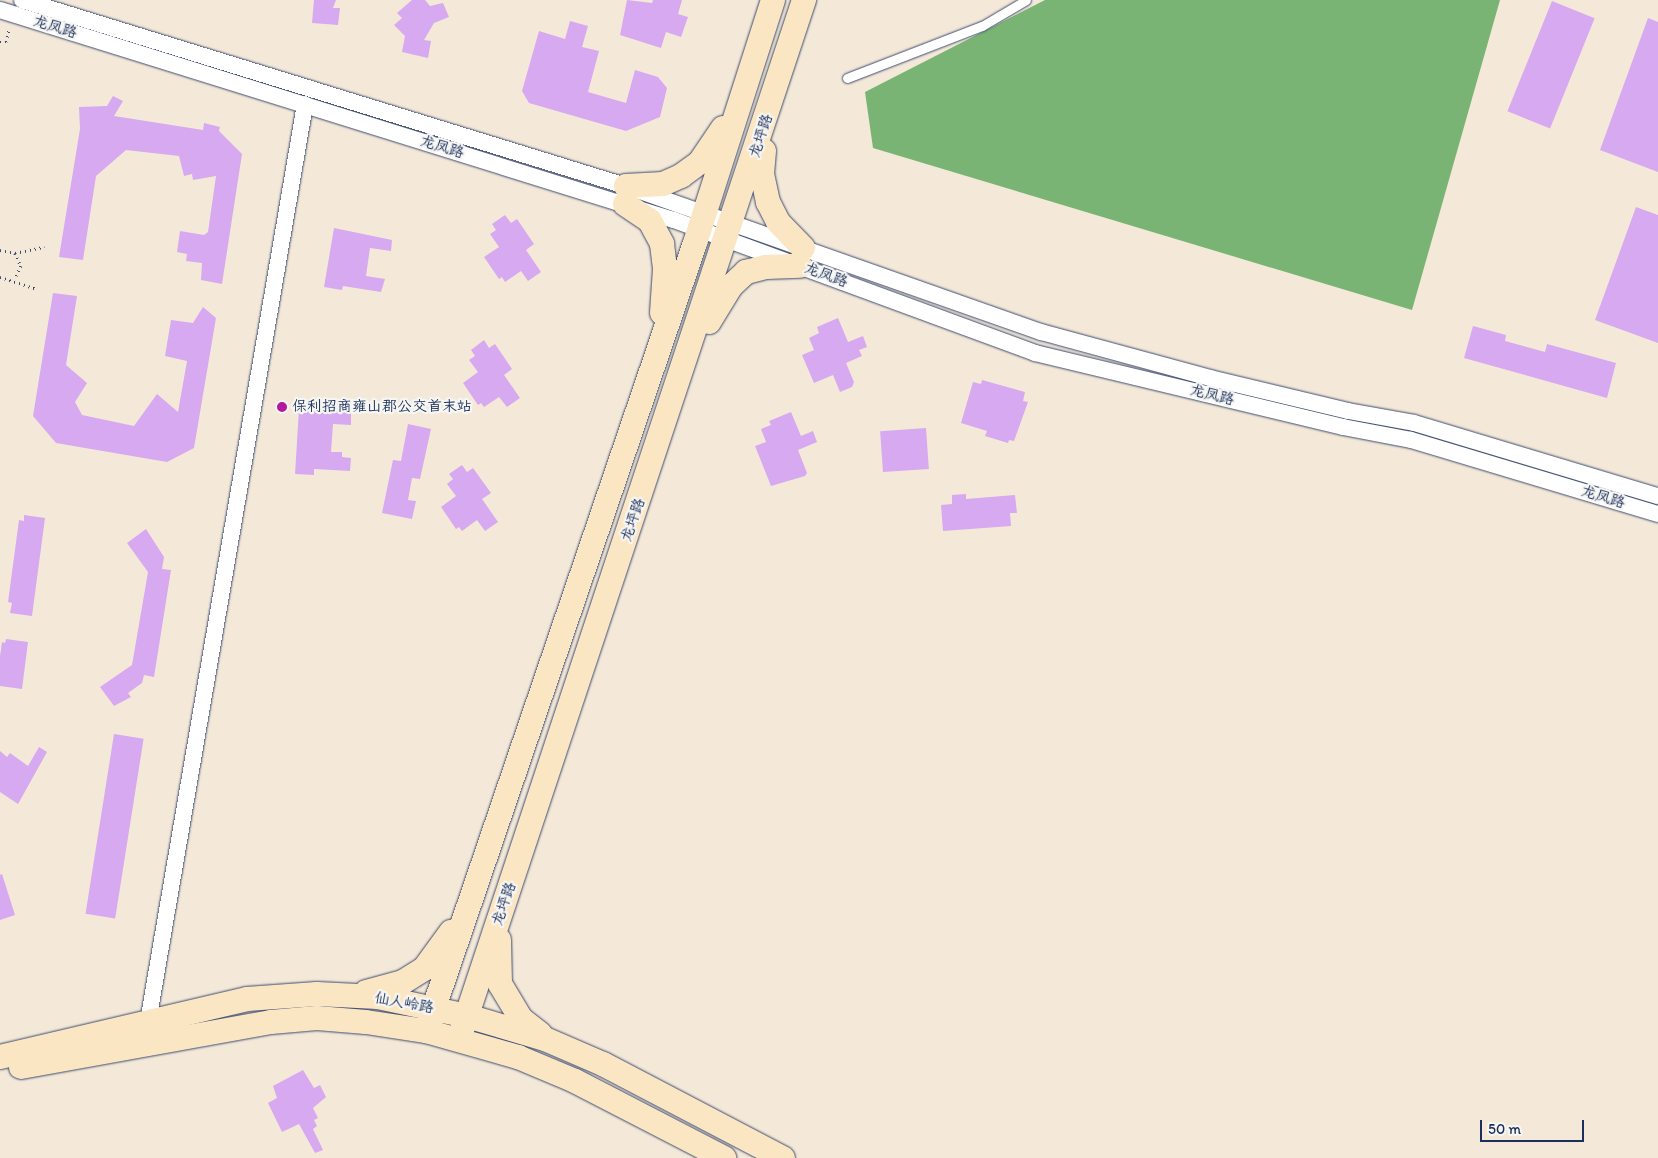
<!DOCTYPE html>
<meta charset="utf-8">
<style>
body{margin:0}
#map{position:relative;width:1658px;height:1158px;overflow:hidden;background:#f4e9d8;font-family:Itim,"LXGW WenKai TC",sans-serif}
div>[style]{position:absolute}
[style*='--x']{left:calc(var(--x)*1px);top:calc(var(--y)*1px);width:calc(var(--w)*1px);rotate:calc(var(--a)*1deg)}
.forest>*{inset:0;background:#79b474}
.building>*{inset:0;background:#d6a9f1;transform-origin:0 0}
.path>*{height:2.5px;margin-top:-1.25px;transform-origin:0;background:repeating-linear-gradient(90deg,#3c4b70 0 1px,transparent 0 5px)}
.roads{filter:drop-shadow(0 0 1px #3c4b70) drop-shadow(0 0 1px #3c4b70)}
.lane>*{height:9px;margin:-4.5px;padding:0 4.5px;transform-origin:4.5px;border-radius:4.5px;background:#fff}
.street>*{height:16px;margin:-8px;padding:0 8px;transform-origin:8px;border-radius:8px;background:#fff}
.secondary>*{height:24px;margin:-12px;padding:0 12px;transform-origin:12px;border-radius:12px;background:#fbe6c4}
.dots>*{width:14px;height:14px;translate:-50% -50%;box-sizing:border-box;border:2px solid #f6f6f2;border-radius:50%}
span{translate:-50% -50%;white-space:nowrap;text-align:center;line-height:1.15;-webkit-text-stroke:4.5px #f6f6f2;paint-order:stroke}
.street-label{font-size:15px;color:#1b2f5e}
.poi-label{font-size:15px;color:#1b2f5e}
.left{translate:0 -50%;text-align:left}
.scale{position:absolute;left:1480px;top:1120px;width:104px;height:22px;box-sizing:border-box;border:2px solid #1b2f5e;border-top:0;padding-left:6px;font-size:15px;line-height:18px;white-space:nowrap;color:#1b2f5e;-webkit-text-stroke:4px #f6f6f2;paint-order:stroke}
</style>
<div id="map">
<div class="forest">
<i style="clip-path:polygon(1045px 0,1500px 0,1412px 310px,873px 148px,865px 92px)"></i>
</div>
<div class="building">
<i style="clip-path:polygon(314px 0,336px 0,333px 8px,340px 8px,338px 25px,312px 23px)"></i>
<i style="clip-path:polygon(412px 0,425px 0,430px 6px,443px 3px,449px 17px,434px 23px,424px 40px,431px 41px,428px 58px,402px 52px,405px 36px,394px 25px,402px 18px,397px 13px)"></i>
<i style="clip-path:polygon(627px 0,652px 3px,653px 0,682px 0,678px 14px,688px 17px,681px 37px,666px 32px,661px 48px,620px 35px)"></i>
<i style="left:1552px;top:1px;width:46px;height:119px;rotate:22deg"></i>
<i style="clip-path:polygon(1648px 18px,1658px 22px,1658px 172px,1600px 150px)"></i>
<i style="clip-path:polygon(570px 21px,588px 26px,582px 47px,599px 51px,588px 92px,626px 103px,635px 70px,658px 77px,667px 88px,660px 117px,626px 131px,529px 103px,522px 91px,539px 31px,565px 39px)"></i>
<i style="clip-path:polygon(113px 96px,123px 101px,114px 116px,203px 130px,204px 123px,220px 127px,219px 131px,242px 154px,222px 284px,201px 280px,202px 263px,186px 261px,187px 254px,177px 252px,180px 231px,204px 235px,208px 232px,216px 176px,193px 180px,192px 174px,184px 176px,179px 156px,126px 150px,96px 176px,83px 260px,59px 257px,80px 129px,79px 107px,107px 106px)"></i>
<i style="clip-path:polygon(1636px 207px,1658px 215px,1658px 343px,1595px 320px)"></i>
<i style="clip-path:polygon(505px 215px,511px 223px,517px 219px,534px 244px,526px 250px,541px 272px,528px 281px,521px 271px,505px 282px,502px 277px,499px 279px,484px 257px,499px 247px,490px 234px,496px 230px,492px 224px)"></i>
<i style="clip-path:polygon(334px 228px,392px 240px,391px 251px,370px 248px,366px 276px,385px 279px,381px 292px,343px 286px,342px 290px,324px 287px)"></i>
<i style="clip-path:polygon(53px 293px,77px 296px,66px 365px,87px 383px,75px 402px,82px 415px,134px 426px,157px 394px,178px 412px,187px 361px,165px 356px,171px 320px,193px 323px,203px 307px,216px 318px,194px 448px,167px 462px,56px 443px,33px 416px)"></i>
<i style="clip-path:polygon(838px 318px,848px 342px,863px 336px,867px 347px,859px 350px,862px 356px,846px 363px,854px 382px,852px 387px,840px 392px,833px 375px,814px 383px,802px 355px,814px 350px,809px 338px,819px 333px,817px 327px)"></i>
<i style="clip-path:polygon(1473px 326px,1506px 335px,1505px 341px,1545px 352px,1547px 344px,1616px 363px,1607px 398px,1464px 358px)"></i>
<i style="clip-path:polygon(484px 340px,489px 348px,495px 344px,512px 369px,504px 375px,520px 398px,507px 407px,499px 397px,484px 407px,481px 403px,478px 405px,463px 383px,478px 372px,469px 360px,475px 356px,471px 350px)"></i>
<i style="clip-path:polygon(982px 380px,1025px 392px,1023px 401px,1028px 402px,1014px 441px,1009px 440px,1008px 443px,985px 436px,987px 431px,961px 423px,973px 382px,981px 384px)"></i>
<i style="clip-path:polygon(299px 409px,351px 411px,351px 425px,333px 424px,331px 452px,342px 452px,342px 457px,351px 458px,350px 471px,314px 469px,314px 475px,295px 474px)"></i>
<i style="clip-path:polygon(791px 412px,801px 436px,813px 431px,817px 442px,798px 450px,807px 473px,805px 476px,771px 486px,755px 446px,766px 442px,761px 429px,771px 425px,769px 421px)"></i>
<i style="clip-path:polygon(408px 424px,431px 429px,420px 479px,412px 478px,408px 500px,416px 501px,412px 519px,382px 513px,393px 460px,401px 461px)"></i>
<i style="left:926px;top:428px;width:41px;height:46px;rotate:86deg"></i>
<i style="clip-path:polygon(462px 465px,467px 472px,473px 468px,491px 493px,482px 499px,498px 522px,485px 531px,477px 520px,462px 531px,459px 527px,456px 529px,441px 507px,456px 496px,447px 484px,453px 479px,449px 474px)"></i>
<i style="clip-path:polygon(966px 494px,966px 499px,1015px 495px,1017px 513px,1010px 513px,1011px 526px,943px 531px,941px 505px,952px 504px,952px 495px)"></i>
<i style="clip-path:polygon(24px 515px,45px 518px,32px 616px,10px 613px,12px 603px,8px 602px,19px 520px,24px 521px)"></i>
<i style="clip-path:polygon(146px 529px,164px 557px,162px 569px,171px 570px,154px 677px,144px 675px,142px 683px,128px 693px,131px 697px,114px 706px,100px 687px,132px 665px,148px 572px,127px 543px)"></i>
<i style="clip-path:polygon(6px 639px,28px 642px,22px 689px,0 686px,0 656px,2px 642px,5px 643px)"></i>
<i style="left:114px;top:734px;width:30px;height:182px;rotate:9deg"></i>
<i style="clip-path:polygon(39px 747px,47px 752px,18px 804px,0 792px,0 751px,7px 757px,10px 753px,28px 766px)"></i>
<i style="clip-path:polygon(2px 874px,15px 915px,0 920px,0 875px)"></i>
<i style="clip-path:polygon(303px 1070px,314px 1088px,320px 1085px,326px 1097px,313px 1108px,318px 1118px,314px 1120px,317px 1126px,313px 1129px,323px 1150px,315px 1153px,299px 1124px,282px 1132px,268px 1103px,277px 1098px,273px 1086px)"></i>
</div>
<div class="path">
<i style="--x:0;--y:42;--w:6;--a:0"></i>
<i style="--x:6;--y:42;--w:14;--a:-78"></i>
<i style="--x:0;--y:250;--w:15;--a:11"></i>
<i style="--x:15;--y:253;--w:30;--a:-12"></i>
<i style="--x:15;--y:253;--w:14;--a:65"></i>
<i style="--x:21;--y:266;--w:14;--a:115"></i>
<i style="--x:0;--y:277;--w:39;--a:18"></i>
</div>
<div class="roads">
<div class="lane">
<i style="--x:847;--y:78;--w:145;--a:-21.1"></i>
<i style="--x:982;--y:26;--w:51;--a:-30.6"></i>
</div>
<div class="street">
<i style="--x:22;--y:0;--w:632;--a:17.12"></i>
<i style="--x:626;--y:186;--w:440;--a:19.4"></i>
<i style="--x:1041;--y:332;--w:175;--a:15.2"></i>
<i style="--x:1210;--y:378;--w:142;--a:13.4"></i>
<i style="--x:1348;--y:411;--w:67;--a:10.3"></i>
<i style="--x:1414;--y:423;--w:255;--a:16.7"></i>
<i style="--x:0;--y:10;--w:706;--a:17.31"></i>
<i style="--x:674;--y:220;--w:385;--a:20.2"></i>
<i style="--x:1035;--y:353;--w:317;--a:13.5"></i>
<i style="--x:1343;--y:427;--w:69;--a:10.8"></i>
<i style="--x:1411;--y:440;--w:258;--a:16.7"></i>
<i style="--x:148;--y:1022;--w:931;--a:-80.29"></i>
</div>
<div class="secondary">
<i style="--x:764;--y:151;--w:23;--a:95"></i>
<i style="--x:762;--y:174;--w:29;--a:78"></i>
<i style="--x:768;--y:202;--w:22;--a:63"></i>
<i style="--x:778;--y:222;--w:36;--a:46"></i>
<i style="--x:626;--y:186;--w:37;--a:-3"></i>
<i style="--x:663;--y:184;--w:20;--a:-24"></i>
<i style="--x:681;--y:176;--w:24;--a:-36"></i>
<i style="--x:700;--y:162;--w:41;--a:-55.9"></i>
<i style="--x:625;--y:204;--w:30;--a:34"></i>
<i style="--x:650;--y:221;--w:26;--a:62"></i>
<i style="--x:662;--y:244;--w:25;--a:83"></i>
<i style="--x:665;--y:269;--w:44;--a:93.9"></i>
<i style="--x:709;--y:322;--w:42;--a:-58.6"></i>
<i style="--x:731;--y:286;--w:21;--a:-43"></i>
<i style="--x:746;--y:272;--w:21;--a:-14"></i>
<i style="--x:766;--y:267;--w:34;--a:-2"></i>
<i style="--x:499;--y:940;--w:44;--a:88.7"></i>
<i style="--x:500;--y:984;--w:41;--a:59"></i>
<i style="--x:521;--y:1019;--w:24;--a:38"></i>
<i style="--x:366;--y:992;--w:38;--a:-15"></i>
<i style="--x:403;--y:982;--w:25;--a:-32"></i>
<i style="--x:424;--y:969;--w:46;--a:-53.9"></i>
<i style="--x:426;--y:1031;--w:833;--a:-71.15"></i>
<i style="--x:695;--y:243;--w:255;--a:-72.2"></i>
<i style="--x:459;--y:1039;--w:1095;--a:-71.63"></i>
<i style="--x:0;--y:1057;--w:254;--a:-13.2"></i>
<i style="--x:247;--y:999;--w:70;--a:-4.1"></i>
<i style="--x:317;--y:994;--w:61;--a:2.8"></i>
<i style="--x:378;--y:997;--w:91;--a:12.1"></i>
<i style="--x:467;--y:1016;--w:81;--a:16.4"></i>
<i style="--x:545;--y:1039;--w:63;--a:23.3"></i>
<i style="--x:603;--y:1064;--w:203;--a:27.6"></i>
<i style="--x:21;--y:1067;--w:254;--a:-10.2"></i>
<i style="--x:271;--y:1022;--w:46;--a:-5"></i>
<i style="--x:317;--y:1018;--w:49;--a:4.7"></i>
<i style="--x:366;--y:1022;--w:61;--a:8.5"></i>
<i style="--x:426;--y:1031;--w:96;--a:15.8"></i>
<i style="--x:518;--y:1057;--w:62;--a:22.8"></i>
<i style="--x:575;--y:1081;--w:168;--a:27.3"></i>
</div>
</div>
<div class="dots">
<i style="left:282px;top:407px;background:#b5179e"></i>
</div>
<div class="street-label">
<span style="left:55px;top:27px;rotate:17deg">龙凤路</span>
<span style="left:761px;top:136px;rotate:-72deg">龙坪路</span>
<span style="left:442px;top:147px;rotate:17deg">龙凤路</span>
<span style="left:826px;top:275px;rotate:20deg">龙凤路</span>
<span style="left:1212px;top:395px;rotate:14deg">龙凤路</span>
<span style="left:1603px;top:497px;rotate:17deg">龙凤路</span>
<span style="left:633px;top:520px;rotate:-71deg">龙坪路</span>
<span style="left:504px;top:904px;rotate:-71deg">龙坪路</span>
<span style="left:404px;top:1003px;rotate:10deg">仙人岭路</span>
</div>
<div class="poi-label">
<span class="left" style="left:292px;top:407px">保利招商雍山郡公交首末站</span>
</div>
<div class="scale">50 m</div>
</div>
